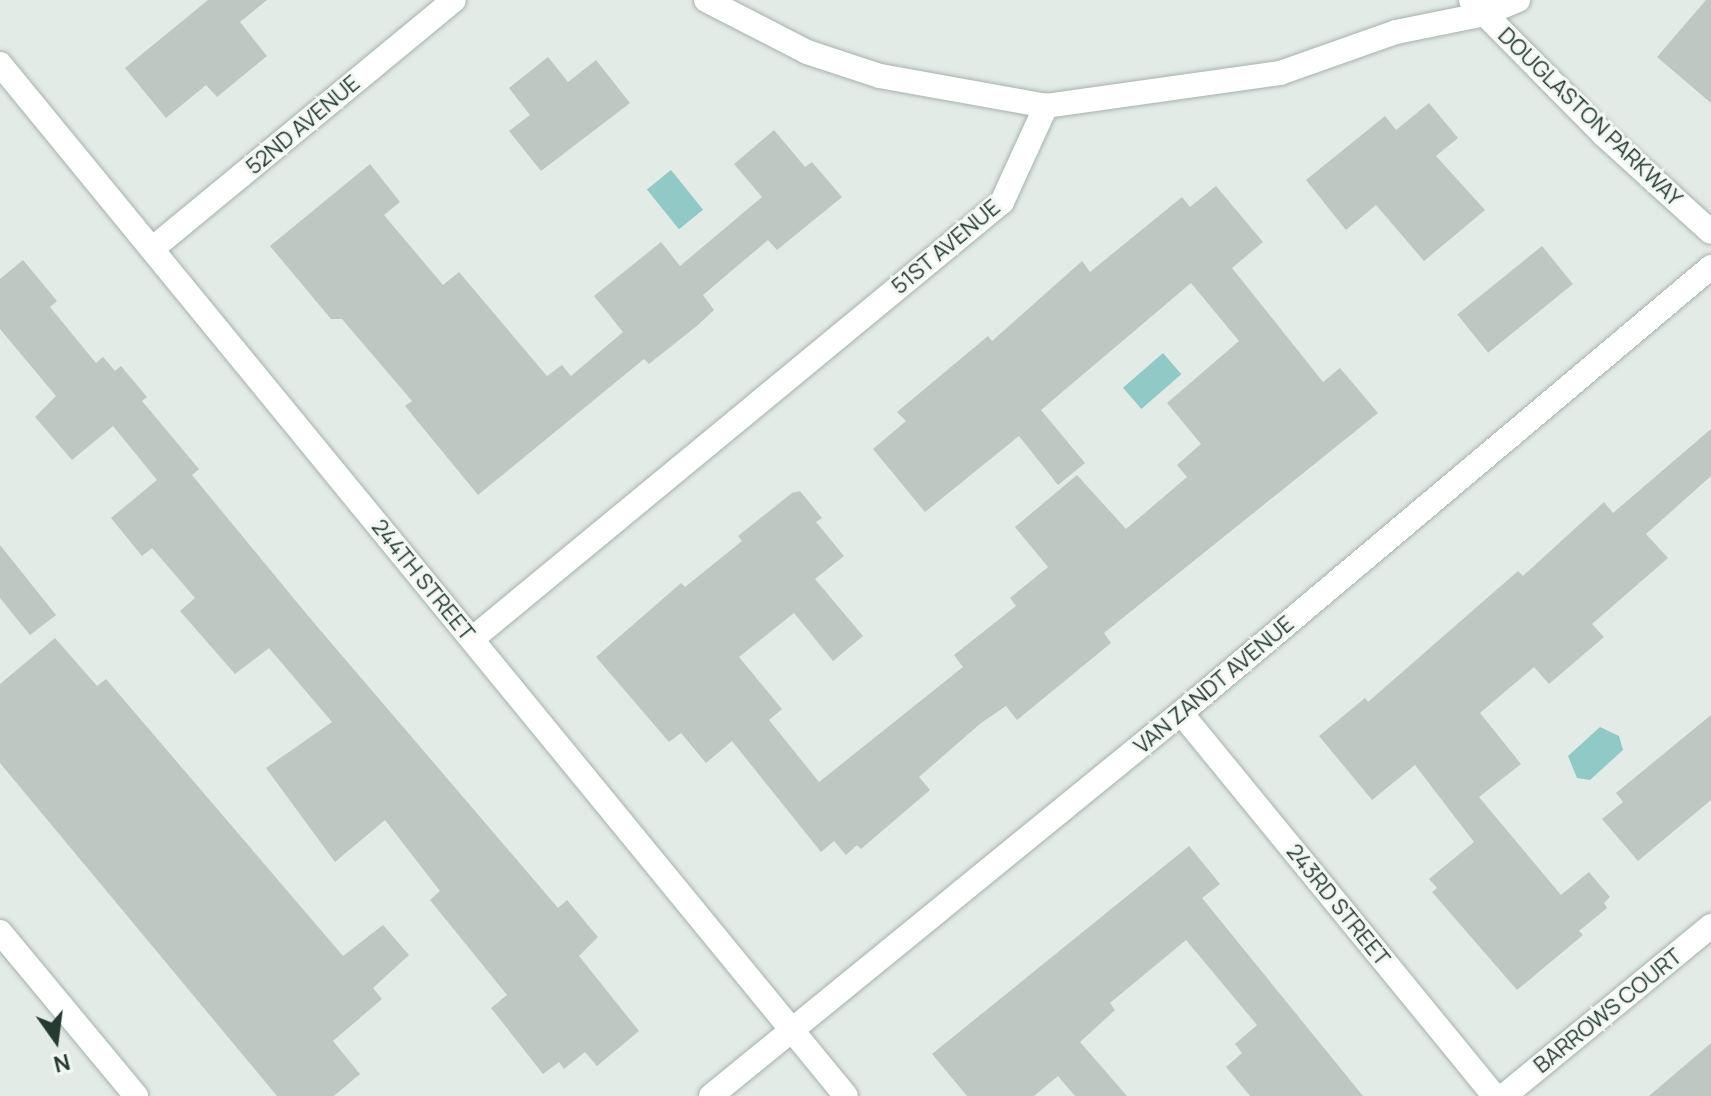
<!DOCTYPE html>
<style>
body{margin:0}
#map{position:relative;width:1711px;height:1096px;overflow:hidden;background:#e3ebe6;font-family:Manrope,sans-serif}
div>[style]{position:absolute}
[style*='--x']{left:calc(var(--x)*1px);top:calc(var(--y)*1px);width:calc(var(--w)*1px);rotate:calc(var(--a)*1deg)}
.water>*{inset:0;background:#91c9c7;transform-origin:0 0}
.building>*{inset:0;background:#bcc8c1;transform-origin:0 0}
.roads{filter:drop-shadow(0 0 2px #a6b2ac) drop-shadow(0 0 2px #a6b2ac)}
.street>*{height:24px;margin:-12px;padding:0 12px;transform-origin:12px;border-radius:12px;background:#fff}
.secondary>*{height:24px;margin:-12px;padding:0 12px;transform-origin:12px;border-radius:12px;background:#fff}
span{translate:-50% -50%;white-space:nowrap;text-align:center;line-height:1.15;-webkit-text-stroke:6px #f3f8f4;paint-order:stroke}
.street-label{font-size:22px;color:#253a30}
.north{position:absolute;left:16px;top:1000px;width:80px;height:80px;-webkit-text-stroke:6px #f3f8f4;paint-order:stroke;rotate:166deg;font-size:22px;font-weight:700;line-height:32px;text-align:center;color:#253a30}
.north::after{content:'';display:block;margin:auto;width:28px;height:36px;background:#253a30;clip-path:polygon(50% 0,100% 100%,50% 72%,0 100%)}
</style>
<div id="map">
<div class="water">
<i style="left:671px;top:170px;width:51px;height:31px;rotate:51deg"></i>
<i style="left:1163px;top:353px;width:28px;height:53px;rotate:49deg"></i>
<i style="clip-path:polygon(1600px 727px,1619px 736px,1623px 750px,1590px 780px,1577px 778px,1568px 756px)"></i>
</div>
<div class="building">
<i style="clip-path:polygon(208px 0,267px 0,240px 22px,267px 56px,217px 97px,206px 85px,166px 118px,125px 68px)"></i>
<i style="clip-path:polygon(1706px 0,1711px 0,1711px 103px,1657px 57px)"></i>
<i style="clip-path:polygon(548px 57px,568px 82px,596px 60px,630px 103px,541px 171px,509px 131px,530px 115px,509px 88px)"></i>
<i style="clip-path:polygon(1429px 103px,1458px 138px,1436px 156px,1485px 210px,1424px 261px,1376px 205px,1346px 230px,1306px 180px,1385px 116px,1396px 130px)"></i>
<i style="clip-path:polygon(774px 130px,805px 167px,812px 162px,842px 197px,777px 250px,768px 240px,703px 295px,714px 310px,698px 325px,649px 364px,644px 359px,478px 495px,405px 406px,412px 401px,342px 319px,331px 319px,270px 246px,370px 164px,400px 202px,384px 215px,443px 285px,459px 272px,547px 376px,562px 365px,571px 376px,623px 332px,594px 296px,661px 242px,680px 266px,762px 197px,734px 164px)"></i>
<i style="clip-path:polygon(1216px 186px,1263px 242px,1232px 268px,1323px 382px,1340px 368px,1378px 413px,1104px 633px,1111px 643px,1017px 720px,1006px 706px,981px 723px,919px 777px,930px 790px,861px 849px,857px 845px,846px 855px,834px 841px,821px 852px,732px 741px,706px 763px,681px 733px,669px 742px,596px 657px,681px 583px,685px 587px,742px 541px,738px 536px,792px 493px,800px 491px,822px 518px,816px 522px,844px 556px,815px 579px,863px 636px,833px 661px,794px 613px,739px 657px,782px 709px,769px 720px,819px 782px,963px 667px,954px 655px,1016px 606px,1010px 598px,1048px 567px,1015px 527px,1077px 475px,1126px 529px,1187px 477px,1177px 465px,1201px 444px,1167px 403px,1239px 341px,1191px 283px,1041px 410px,1085px 463px,1058px 485px,1019px 436px,925px 512px,873px 449px,906px 421px,897px 412px,988px 336px,992px 341px,1082px 261px,1090px 272px,1182px 197px,1190px 207px)"></i>
<i style="left:1542px;top:246px;width:49px;height:109px;rotate:51deg"></i>
<i style="clip-path:polygon(23px 260px,57px 301px,50px 307px,96px 363px,103px 357px,115px 371px,121px 366px,147px 397px,142px 401px,199px 469px,192px 475px,309px 617px,558px 908px,567px 900px,598px 937px,579px 956px,639px 1031px,597px 1066px,585px 1052px,564px 1069px,559px 1062px,543px 1074px,491px 1008px,507px 995px,430px 900px,440px 891px,385px 820px,335px 862px,266px 768px,332px 722px,269px 648px,235px 674px,180px 611px,195px 598px,152px 548px,142px 556px,111px 518px,157px 480px,113px 426px,72px 460px,35px 417px,56px 396px,0 329px,0 279px)"></i>
<i style="clip-path:polygon(1711px 429px,1711px 476px,1646px 534px,1668px 558px,1592px 624px,1604px 637px,1549px 684px,1534px 667px,1480px 713px,1521px 764px,1479px 797px,1561px 895px,1589px 872px,1610px 897px,1604px 903px,1607px 908px,1579px 931px,1583px 935px,1517px 990px,1432px 892px,1437px 888px,1429px 879px,1474px 842px,1415px 765px,1372px 800px,1319px 736px,1365px 698px,1368px 702px,1518px 571px,1523px 576px,1604px 502px,1613px 513px)"></i>
<i style="clip-path:polygon(0 545px,56px 615px,30px 635px,0 598px)"></i>
<i style="clip-path:polygon(55px 638px,97px 686px,106px 679px,343px 956px,383px 925px,409px 955px,373px 988px,382px 999px,333px 1041px,360px 1074px,334px 1096px,277px 1096px,0 763px,0 684px)"></i>
<i style="clip-path:polygon(1711px 715px,1711px 800px,1638px 861px,1602px 819px,1623px 802px,1616px 793px)"></i>
<i style="clip-path:polygon(1189px 846px,1220px 884px,1202px 898px,1363px 1096px,1250px 1096px,1226px 1067px,1242px 1053px,1235px 1044px,1257px 1025px,1186px 940px,1110px 1003px,1115px 1010px,1080px 1042px,1127px 1096px,1075px 1096px,1058px 1076px,1034px 1096px,967px 1096px,932px 1054px)"></i>
<i style="clip-path:polygon(1711px 1043px,1711px 1096px,1649px 1096px)"></i>
</div>
<div class="roads">
<div class="street">
<i style="--x:706;--y:0;--w:114;--a:27.2"></i>
<i style="--x:807;--y:52;--w:77;--a:18.2"></i>
<i style="--x:880;--y:76;--w:169;--a:10.2"></i>
<i style="--x:0;--y:64;--w:1334;--a:50.66"></i>
<i style="--x:152;--y:249;--w:391;--a:-39.5"></i>
<i style="--x:472;--y:639;--w:687;--a:-39.51"></i>
<i style="--x:1002;--y:202;--w:106;--a:-65.4"></i>
<i style="--x:1046;--y:106;--w:236;--a:-8"></i>
<i style="--x:1280;--y:73;--w:123;--a:-19.5"></i>
<i style="--x:1396;--y:32;--w:91;--a:-11.4"></i>
<i style="--x:1485;--y:14;--w:36;--a:-23"></i>
<i style="--x:1181;--y:713;--w:495;--a:50.7"></i>
<i style="--x:0;--y:932;--w:213;--a:50.3"></i>
<i style="--x:711;--y:1096;--w:606;--a:-39.18"></i>
<i style="--x:1181;--y:713;--w:693;--a:-40.08"></i>
<i style="--x:1504;--y:1096;--w:268;--a:-39.4"></i>
</div>
<div class="secondary">
<i style="--x:1471;--y:0;--w:190;--a:45.4"></i>
<i style="--x:1604;--y:135;--w:144;--a:42.2"></i>
</div>
</div>
<div class="street-label">
<span style="left:1590px;top:117px;rotate:44deg">DOUGLASTON PARKWAY</span>
<span style="left:303px;top:125px;rotate:-40deg">52ND AVENUE</span>
<span style="left:946px;top:247px;rotate:-40deg">51ST AVENUE</span>
<span style="left:423px;top:580px;rotate:51deg">244TH STREET</span>
<span style="left:1214px;top:685px;rotate:-40deg">VAN ZANDT AVENUE</span>
<span style="left:1338px;top:905px;rotate:51deg">243RD STREET</span>
<span style="left:1608px;top:1011px;rotate:-39deg">BARROWS COURT</span>
</div>
<div class="north">N</div>
</div>
